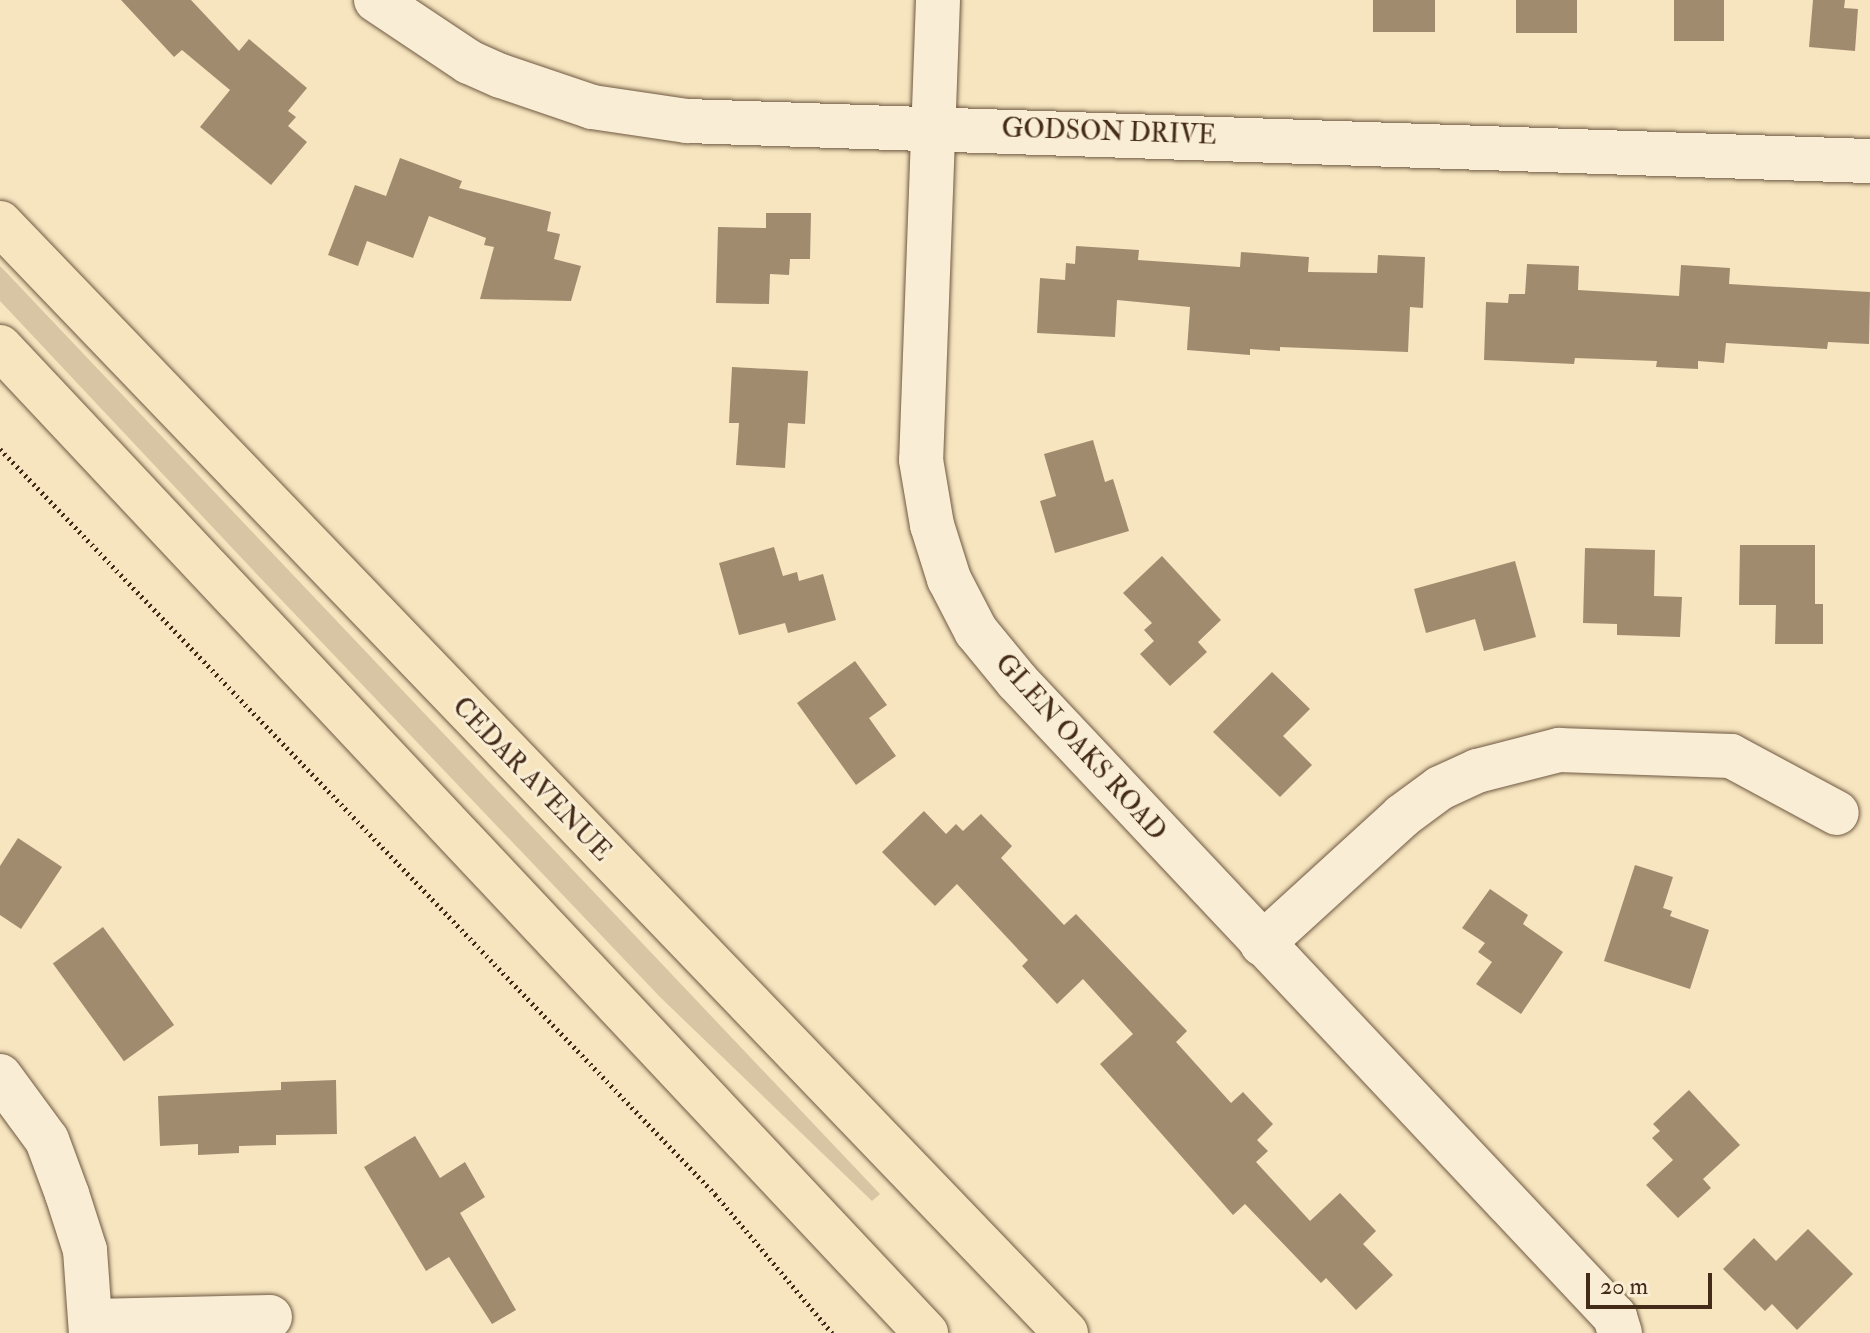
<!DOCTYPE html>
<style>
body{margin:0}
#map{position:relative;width:1870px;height:1333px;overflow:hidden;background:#f6e5bf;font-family:"IM FELL Double Pica",serif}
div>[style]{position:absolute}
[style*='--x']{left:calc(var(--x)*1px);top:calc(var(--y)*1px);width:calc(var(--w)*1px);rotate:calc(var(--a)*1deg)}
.green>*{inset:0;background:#d8c5a3}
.building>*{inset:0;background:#a18b6f;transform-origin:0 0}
.path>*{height:5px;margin-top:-2.5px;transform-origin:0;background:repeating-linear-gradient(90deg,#442a19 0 2px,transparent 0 6px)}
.roads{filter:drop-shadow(0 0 2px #705942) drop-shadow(0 0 2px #705942)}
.minor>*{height:44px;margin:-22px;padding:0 22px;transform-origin:22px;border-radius:22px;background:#f9eed5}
.primary>*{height:44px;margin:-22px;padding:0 22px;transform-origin:22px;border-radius:22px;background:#f6e5bf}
span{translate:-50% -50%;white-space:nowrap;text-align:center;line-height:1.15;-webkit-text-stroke:6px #f9eed5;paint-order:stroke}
.street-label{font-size:26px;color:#442a19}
.scale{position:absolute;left:1586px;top:1273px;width:126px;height:36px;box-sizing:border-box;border:4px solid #442a19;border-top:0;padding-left:10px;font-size:24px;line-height:28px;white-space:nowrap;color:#442a19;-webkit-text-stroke:6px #f9eed5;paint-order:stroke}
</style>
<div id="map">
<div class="green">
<i style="clip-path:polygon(0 266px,4px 270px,880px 1194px,872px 1201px,661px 998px,251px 568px,0 301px)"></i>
</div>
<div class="building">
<i style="clip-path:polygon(121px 0,191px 0,239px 51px,249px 39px,307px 88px,288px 111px,296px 117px,288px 126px,307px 142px,271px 185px,200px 127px,230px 90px,182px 50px,174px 57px)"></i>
<i style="left:1373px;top:0;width:62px;height:32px"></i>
<i style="left:1516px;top:0;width:61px;height:33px"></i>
<i style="left:1674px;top:0;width:50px;height:41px"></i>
<i style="clip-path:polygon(1813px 0,1845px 0,1844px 8px,1858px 9px,1855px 51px,1809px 47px)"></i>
<i style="clip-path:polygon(400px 158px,462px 181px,459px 188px,551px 212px,547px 231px,560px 234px,554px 259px,581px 266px,571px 301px,480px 299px,494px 247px,484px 245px,486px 238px,429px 216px,413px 258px,367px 241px,358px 266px,328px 255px,355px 185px,386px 196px)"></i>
<i style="clip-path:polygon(766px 213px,811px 213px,810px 259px,790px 259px,789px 275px,770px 274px,769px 304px,716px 303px,718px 227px,766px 228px)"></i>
<i style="clip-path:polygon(1076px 246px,1139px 250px,1138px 260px,1240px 267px,1241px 252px,1309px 257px,1308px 272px,1377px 273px,1378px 255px,1425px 257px,1423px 308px,1410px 307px,1408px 352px,1280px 347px,1280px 351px,1250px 349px,1250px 355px,1187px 350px,1190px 307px,1117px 300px,1115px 337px,1037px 333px,1040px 278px,1065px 280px,1066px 263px,1075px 264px)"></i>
<i style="clip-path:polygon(1527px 264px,1579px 266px,1578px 290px,1679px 296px,1681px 265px,1730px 268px,1729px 284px,1870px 292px,1869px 344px,1828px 342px,1827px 349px,1726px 343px,1724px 363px,1698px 361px,1698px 369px,1656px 367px,1657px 361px,1575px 358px,1574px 364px,1484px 360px,1486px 302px,1508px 303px,1509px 294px,1525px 294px)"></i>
<i style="clip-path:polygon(732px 367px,808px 371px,805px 424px,788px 423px,785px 468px,736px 465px,739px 423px,729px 423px)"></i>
<i style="clip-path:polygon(1093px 440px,1105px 482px,1113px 479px,1129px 531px,1055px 553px,1040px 501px,1056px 496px,1044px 454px)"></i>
<i style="clip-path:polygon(1740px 545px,1815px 545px,1815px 604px,1823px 604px,1823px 644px,1775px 644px,1776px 605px,1739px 605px)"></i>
<i style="clip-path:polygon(774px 547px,783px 576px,797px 572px,799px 581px,823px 574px,836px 620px,788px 633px,785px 623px,739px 635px,719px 563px)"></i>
<i style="clip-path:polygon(1585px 548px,1655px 550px,1654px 596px,1682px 597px,1680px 637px,1617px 635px,1617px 624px,1583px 623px)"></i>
<i style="clip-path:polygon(1162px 556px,1221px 620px,1198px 642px,1207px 652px,1170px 686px,1140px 654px,1154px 641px,1144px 630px,1152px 623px,1123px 593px)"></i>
<i style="clip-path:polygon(1515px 561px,1536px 637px,1484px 651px,1475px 619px,1426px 633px,1414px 589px)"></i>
<i style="clip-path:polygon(855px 661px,887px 705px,869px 718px,896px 756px,856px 785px,797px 703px)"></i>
<i style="clip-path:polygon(1272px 672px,1310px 709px,1283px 736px,1312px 765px,1280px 797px,1213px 732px)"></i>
<i style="clip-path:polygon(924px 811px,946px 834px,956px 824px,963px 831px,981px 814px,1012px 846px,1001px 858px,1064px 925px,1076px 914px,1187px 1031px,1176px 1042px,1231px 1103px,1243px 1092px,1273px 1124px,1257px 1140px,1268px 1151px,1256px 1162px,1310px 1221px,1340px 1193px,1376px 1231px,1363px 1244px,1393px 1275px,1356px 1310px,1326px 1278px,1321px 1283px,1245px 1204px,1233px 1215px,1100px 1064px,1133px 1034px,1083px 979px,1057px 1004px,1022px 966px,1028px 960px,957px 884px,935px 906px,882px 852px)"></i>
<i style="clip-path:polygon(18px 838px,62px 867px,21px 929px,0 915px,0 866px)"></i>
<i style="clip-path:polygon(1635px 865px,1673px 877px,1663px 908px,1672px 911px,1670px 916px,1709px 930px,1690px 989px,1604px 961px)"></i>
<i style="clip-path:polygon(1490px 889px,1528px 915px,1523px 924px,1563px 952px,1521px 1014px,1476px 984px,1492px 962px,1478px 952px,1485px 943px,1462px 928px)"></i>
<i style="left:103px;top:927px;width:121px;height:62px;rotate:54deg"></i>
<i style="clip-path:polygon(336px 1080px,337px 1134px,276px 1135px,276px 1145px,239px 1146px,239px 1153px,198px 1155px,198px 1144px,160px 1146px,158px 1096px,281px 1090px,281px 1082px)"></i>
<i style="clip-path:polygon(1689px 1090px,1740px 1145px,1703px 1179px,1711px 1188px,1678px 1218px,1646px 1185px,1673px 1160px,1652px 1138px,1660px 1131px,1653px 1124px)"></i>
<i style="clip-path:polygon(415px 1136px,440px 1178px,465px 1162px,485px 1197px,460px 1213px,516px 1310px,492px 1324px,449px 1257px,426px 1271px,364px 1167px)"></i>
<i style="clip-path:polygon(1808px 1229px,1853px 1274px,1797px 1330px,1772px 1304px,1765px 1311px,1723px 1269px,1754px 1238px,1776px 1261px)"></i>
</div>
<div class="path">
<i style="--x:0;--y:449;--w:1033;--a:46.18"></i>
<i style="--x:715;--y:1194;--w:182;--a:49.9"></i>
</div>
<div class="roads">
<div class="minor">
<i style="--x:376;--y:0;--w:112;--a:33.7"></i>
<i style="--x:469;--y:62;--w:35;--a:24"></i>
<i style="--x:501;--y:76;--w:96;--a:18.8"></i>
<i style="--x:592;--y:107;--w:96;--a:8.4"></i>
<i style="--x:687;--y:121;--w:1184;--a:1.94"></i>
<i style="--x:938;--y:0;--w:460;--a:92.1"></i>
<i style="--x:921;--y:460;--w:66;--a:80.4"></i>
<i style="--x:932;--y:525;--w:57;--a:72.5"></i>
<i style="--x:949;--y:579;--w:59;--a:62.6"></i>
<i style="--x:976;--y:631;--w:65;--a:50.6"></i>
<i style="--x:1017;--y:681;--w:873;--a:46.76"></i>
<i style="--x:1615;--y:1317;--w:17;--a:73"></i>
<i style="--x:1262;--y:944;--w:190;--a:-42.4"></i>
<i style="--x:1402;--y:816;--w:47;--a:-36.4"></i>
<i style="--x:1440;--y:788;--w:41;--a:-24.7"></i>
<i style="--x:1477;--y:771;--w:85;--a:-14.4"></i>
<i style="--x:1559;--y:750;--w:172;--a:2"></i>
<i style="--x:1731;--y:756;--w:120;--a:28.3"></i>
<i style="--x:0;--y:1076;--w:79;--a:53.7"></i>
<i style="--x:47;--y:1140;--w:58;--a:69.7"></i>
<i style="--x:67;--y:1194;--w:59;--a:72.2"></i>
<i style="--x:85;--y:1250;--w:83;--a:85.9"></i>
<i style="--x:91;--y:1321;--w:179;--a:-1.3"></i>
</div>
<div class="primary">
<i style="--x:0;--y:223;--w:1539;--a:46.16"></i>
<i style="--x:0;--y:347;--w:1353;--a:46.8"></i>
</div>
</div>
<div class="street-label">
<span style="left:1109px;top:133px;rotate:2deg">GODSON DRIVE</span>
<span style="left:1080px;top:748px;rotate:48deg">GLEN OAKS ROAD</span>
<span style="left:531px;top:780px;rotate:46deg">CEDAR AVENUE</span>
</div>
<div class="scale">20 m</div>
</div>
